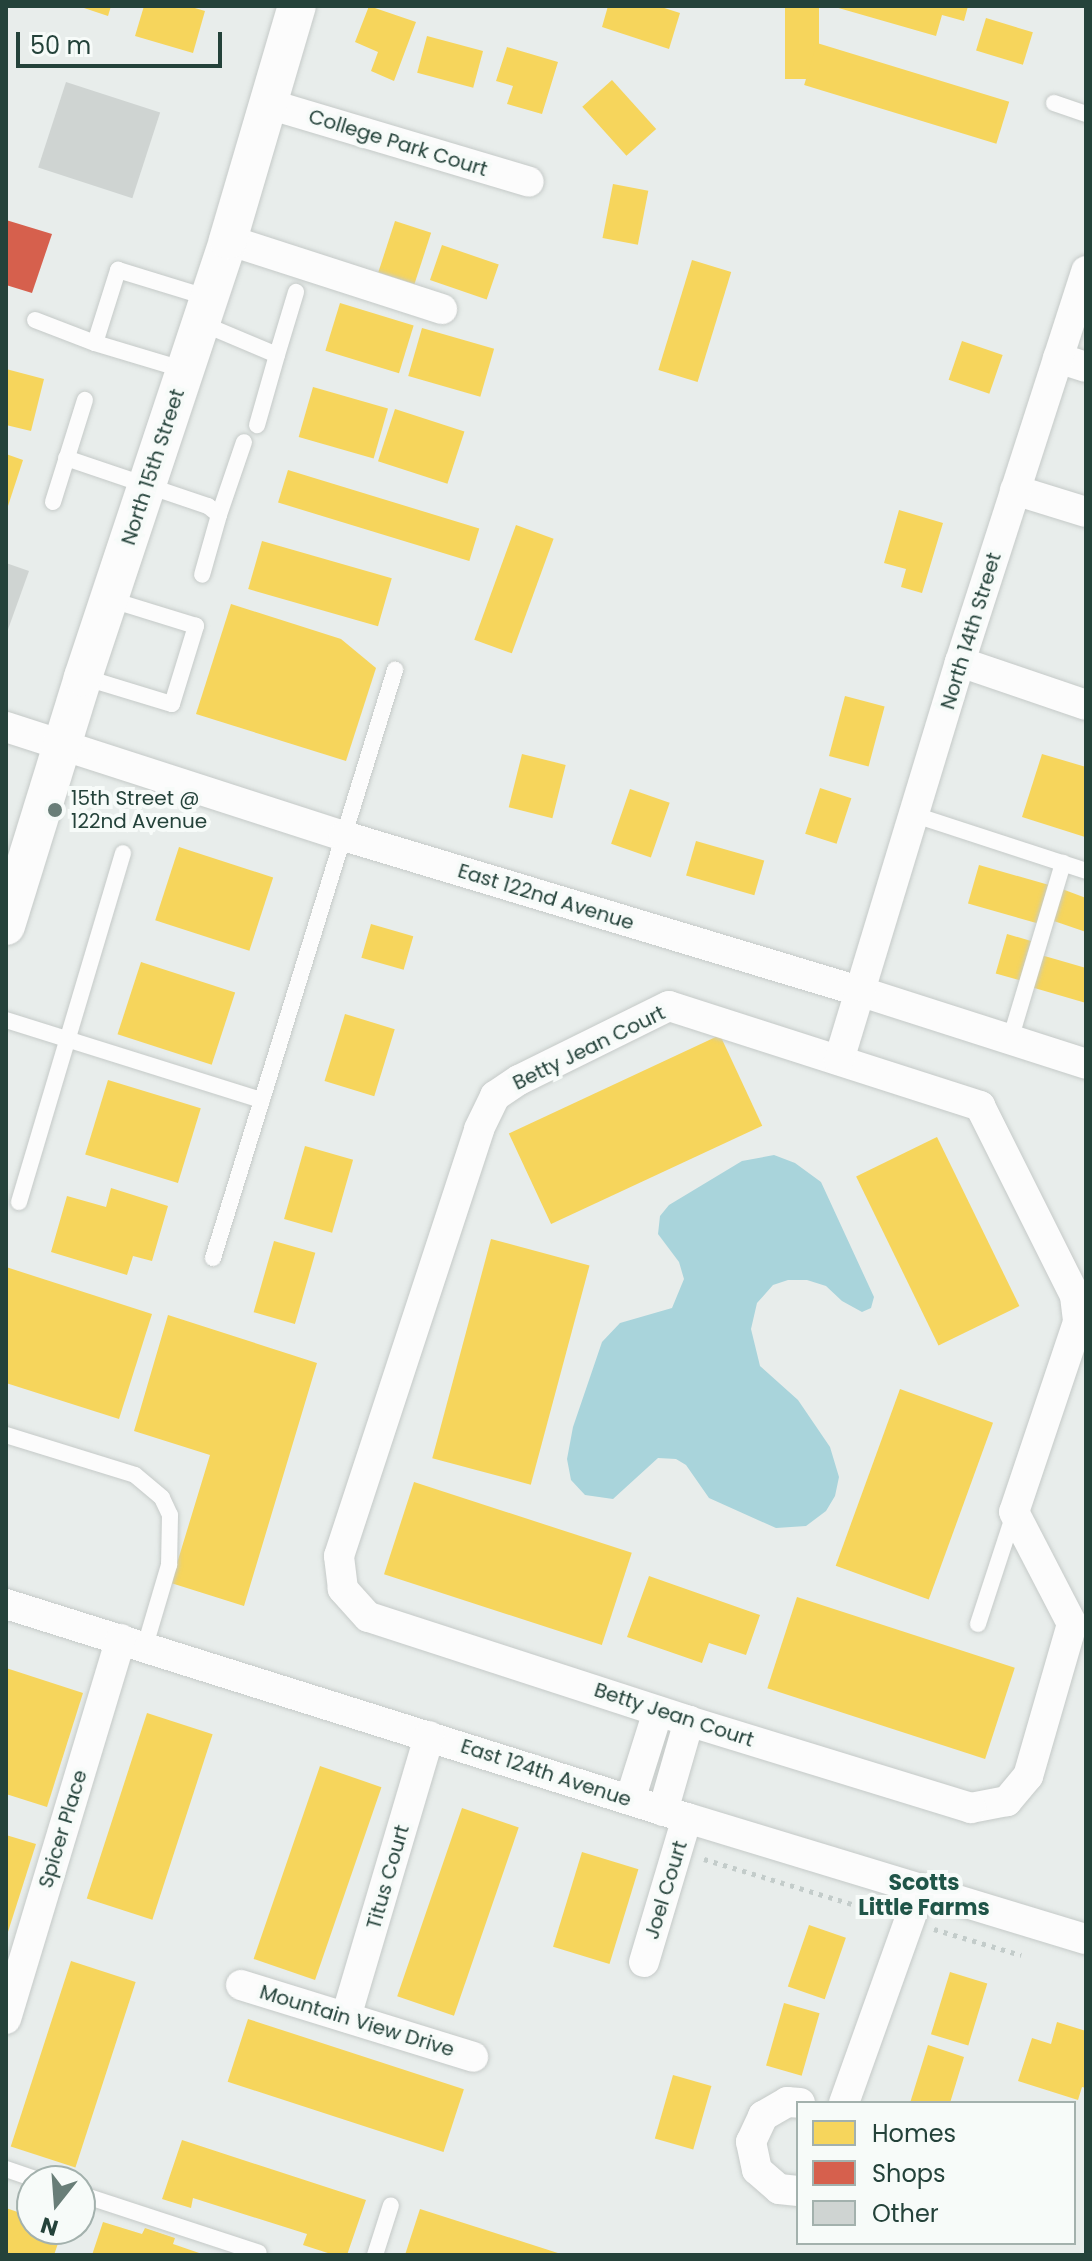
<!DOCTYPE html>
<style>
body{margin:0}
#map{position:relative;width:1092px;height:2261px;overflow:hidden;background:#e8edeb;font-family:Poppins,sans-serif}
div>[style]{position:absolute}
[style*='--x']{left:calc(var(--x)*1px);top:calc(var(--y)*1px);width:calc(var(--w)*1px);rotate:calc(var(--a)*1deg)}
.water>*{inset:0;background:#a9d4db}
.homes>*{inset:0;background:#f6d55c;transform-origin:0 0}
.shops>*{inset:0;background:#d6604d}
.building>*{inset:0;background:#cfd4d2;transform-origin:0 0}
.path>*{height:5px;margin-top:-2.5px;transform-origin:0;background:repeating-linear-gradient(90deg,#c3ccca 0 4px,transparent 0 10px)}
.roads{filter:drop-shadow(0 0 2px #c5cac8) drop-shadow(0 0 2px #c5cac8)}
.service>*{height:16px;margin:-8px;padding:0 8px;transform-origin:8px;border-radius:8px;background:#fcfcfc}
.minor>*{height:30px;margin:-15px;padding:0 15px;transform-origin:15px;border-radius:15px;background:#fcfcfc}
.tertiary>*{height:38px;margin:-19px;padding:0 19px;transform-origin:19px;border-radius:19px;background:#fcfcfc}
.dots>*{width:22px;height:22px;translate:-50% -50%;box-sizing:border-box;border:4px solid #f7fbf9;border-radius:50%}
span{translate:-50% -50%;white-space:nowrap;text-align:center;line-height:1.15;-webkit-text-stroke:8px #f7fbf9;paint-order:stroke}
.street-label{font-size:20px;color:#24423a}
.poi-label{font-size:20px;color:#24423a}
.left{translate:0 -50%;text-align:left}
.neighbourhood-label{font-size:22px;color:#1f5548;font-weight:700}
.frame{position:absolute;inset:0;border:8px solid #24423a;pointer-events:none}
.legend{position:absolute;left:796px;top:2101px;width:280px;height:144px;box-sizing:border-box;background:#f7fbf9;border:2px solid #a3b1ad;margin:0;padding:10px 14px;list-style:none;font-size:24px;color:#24423a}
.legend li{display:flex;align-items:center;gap:16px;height:40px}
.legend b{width:40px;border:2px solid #a3b1ad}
.north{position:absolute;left:16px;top:2165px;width:80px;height:80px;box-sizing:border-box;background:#f7fbf9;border:2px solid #a3b1ad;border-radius:50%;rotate:197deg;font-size:22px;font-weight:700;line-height:32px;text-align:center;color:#24423a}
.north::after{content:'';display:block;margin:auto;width:28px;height:36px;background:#697e78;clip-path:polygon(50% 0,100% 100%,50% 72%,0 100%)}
.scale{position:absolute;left:16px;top:32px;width:206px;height:36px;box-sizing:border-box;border:4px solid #24423a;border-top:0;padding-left:10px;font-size:24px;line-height:28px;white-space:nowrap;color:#24423a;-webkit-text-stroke:6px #f7fbf9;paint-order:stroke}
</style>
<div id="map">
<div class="water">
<i style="clip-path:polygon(774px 1155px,795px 1163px,821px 1182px,874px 1297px,871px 1308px,862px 1312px,842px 1301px,826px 1286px,807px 1280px,788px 1280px,773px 1285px,757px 1303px,751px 1329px,760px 1366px,798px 1400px,830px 1447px,839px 1477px,835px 1496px,826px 1511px,806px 1526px,776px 1528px,709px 1498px,686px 1465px,676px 1459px,658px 1458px,613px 1499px,585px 1495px,571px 1480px,567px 1459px,573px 1427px,602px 1342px,620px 1323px,672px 1308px,684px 1279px,679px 1262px,658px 1234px,660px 1216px,669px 1205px,742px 1161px)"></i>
</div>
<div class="homes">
<i style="clip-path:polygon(78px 6px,111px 6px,108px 16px)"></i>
<i style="clip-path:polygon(144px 6px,188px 6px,205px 11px,193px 53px,135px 36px)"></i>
<i style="clip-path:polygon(369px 6px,416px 22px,394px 81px,371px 71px,378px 52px,355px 42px)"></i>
<i style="clip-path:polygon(608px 6px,658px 6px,680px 13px,669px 49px,602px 27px)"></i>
<i style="left:785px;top:6px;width:34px;height:73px"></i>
<i style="clip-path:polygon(968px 6px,964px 21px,942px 15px,936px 36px,835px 7px)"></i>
<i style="left:986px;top:18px;width:49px;height:34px;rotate:17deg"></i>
<i style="left:427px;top:36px;width:58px;height:38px;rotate:15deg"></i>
<i style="left:817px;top:43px;width:201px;height:44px;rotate:17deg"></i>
<i style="clip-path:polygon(507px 47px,558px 62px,542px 114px,507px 104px,513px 86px,496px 81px)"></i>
<i style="left:612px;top:80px;width:66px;height:40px;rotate:48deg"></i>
<i style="left:613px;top:184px;width:36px;height:55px;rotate:11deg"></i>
<i style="left:395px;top:221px;width:38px;height:54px;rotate:18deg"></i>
<i style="left:442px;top:245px;width:60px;height:37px;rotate:19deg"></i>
<i style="left:692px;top:260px;width:41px;height:115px;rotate:17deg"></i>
<i style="left:340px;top:303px;width:77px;height:50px;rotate:17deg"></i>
<i style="left:422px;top:328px;width:75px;height:50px;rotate:16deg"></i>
<i style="left:962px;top:341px;width:43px;height:41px;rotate:19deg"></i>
<i style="clip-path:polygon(6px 369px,44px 379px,31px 431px,6px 425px)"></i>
<i style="left:313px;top:387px;width:78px;height:52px;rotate:16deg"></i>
<i style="left:395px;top:409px;width:73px;height:55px;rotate:18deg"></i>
<i style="clip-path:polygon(6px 454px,23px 460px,7px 509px,6px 508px)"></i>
<i style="left:288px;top:470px;width:200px;height:34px;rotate:17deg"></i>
<i style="clip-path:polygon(899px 510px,943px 523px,922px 593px,901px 587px,906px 569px,884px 563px)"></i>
<i style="left:516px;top:525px;width:40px;height:122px;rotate:20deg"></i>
<i style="left:262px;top:541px;width:135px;height:50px;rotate:16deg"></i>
<i style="clip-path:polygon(231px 604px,341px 639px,376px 668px,346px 761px,196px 714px)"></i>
<i style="left:845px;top:696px;width:41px;height:62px;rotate:15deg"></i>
<i style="left:522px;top:754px;width:45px;height:55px;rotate:14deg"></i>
<i style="clip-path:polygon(1042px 754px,1086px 767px,1085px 837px,1022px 817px)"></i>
<i style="left:820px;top:788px;width:33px;height:48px;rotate:18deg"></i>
<i style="left:630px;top:789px;width:42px;height:58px;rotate:19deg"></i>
<i style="left:696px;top:841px;width:71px;height:36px;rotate:16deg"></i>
<i style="left:179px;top:847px;width:99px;height:77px;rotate:18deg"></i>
<i style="left:979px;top:865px;width:72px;height:40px;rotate:16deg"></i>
<i style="clip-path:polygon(1062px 889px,1086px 898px,1086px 932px,1051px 920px)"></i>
<i style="left:371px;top:924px;width:44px;height:35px;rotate:16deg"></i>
<i style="left:1007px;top:934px;width:25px;height:41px;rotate:16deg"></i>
<i style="clip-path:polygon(1041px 955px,1086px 968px,1086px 1003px,1031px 987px)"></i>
<i style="left:141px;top:962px;width:99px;height:76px;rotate:18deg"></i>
<i style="left:345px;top:1014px;width:52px;height:70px;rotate:17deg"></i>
<i style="left:720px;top:1035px;width:100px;height:233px;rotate:65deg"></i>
<i style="left:108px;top:1080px;width:97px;height:78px;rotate:17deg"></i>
<i style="left:937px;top:1137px;width:188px;height:90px;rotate:64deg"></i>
<i style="left:305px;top:1146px;width:50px;height:76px;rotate:16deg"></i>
<i style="clip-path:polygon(111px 1188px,168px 1206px,152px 1261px,133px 1256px,127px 1275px,51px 1252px,67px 1196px,106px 1207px)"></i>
<i style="left:491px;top:1239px;width:102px;height:227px;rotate:15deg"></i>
<i style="left:274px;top:1241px;width:43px;height:74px;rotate:16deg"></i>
<i style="clip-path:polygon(6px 1267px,152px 1314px,119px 1419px,6px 1383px)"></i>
<i style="clip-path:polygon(168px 1315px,317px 1363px,244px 1606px,171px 1583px,210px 1455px,134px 1431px)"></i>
<i style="left:900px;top:1389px;width:99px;height:188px;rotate:20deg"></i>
<i style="left:414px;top:1482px;width:229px;height:97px;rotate:18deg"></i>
<i style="clip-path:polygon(649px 1576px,760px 1615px,746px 1655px,709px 1643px,702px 1663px,627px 1637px)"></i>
<i style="left:797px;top:1597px;width:229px;height:96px;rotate:18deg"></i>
<i style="clip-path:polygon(6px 1668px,83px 1693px,47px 1807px,6px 1794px)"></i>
<i style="left:147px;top:1713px;width:69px;height:195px;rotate:18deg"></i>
<i style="left:320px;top:1766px;width:65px;height:204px;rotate:19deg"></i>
<i style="left:462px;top:1808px;width:60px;height:199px;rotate:19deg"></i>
<i style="clip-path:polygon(6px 1835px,36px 1844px,7px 1935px,6px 1935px)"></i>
<i style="left:582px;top:1852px;width:59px;height:99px;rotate:17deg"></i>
<i style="left:809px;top:1925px;width:39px;height:65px;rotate:19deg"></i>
<i style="left:71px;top:1961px;width:68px;height:195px;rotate:18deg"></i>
<i style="left:950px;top:1972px;width:39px;height:65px;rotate:17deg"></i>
<i style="left:784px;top:2003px;width:37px;height:65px;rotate:16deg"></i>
<i style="left:248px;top:2019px;width:227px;height:66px;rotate:18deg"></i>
<i style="clip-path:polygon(1057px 2022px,1086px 2031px,1086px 2088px,1082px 2087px,1078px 2100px,1018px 2081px,1032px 2038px,1051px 2044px)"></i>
<i style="clip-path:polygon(928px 2045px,964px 2057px,950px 2103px,910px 2103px)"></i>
<i style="left:673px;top:2075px;width:40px;height:66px;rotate:16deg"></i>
<i style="clip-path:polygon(182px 2140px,366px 2200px,347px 2255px,334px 2255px,303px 2245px,307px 2234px,193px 2198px,191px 2208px,162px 2199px)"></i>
<i style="clip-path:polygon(6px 2208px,32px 2217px,32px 2229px,63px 2229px,54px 2255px,6px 2255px)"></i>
<i style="clip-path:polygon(420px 2209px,561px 2254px,561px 2255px,405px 2255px)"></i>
<i style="clip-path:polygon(103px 2222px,142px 2234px,145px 2228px,175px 2238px,173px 2244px,205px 2255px,92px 2255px)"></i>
</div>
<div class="shops">
<i style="clip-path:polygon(6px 220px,52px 234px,32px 293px,6px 285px)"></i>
</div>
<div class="building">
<i style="left:66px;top:82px;width:99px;height:90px;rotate:18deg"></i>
<i style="clip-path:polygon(6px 563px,29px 571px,6px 635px)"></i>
</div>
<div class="path">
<i style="--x:704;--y:1859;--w:186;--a:16.9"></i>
<i style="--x:934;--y:1929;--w:91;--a:16.6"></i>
</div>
<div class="roads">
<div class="service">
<i style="--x:1054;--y:103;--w:34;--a:19"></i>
<i style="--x:35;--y:320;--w:64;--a:21"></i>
<i style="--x:201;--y:323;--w:82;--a:22.8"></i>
<i style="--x:277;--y:355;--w:73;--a:105.9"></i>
<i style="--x:277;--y:355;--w:66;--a:-73.2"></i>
<i style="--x:185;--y:370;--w:94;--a:-163.3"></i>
<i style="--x:95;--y:343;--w:77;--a:-72.5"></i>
<i style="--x:118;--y:270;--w:95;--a:17.1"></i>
<i style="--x:66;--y:458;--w:150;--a:18.7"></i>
<i style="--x:208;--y:506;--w:14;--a:39"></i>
<i style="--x:219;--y:515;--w:62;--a:105.8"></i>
<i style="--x:53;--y:502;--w:107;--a:-72.6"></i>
<i style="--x:219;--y:515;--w:77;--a:-71.1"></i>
<i style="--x:83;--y:677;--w:93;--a:16.9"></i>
<i style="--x:172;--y:704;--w:82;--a:-72.9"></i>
<i style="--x:196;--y:626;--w:91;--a:-162.8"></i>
<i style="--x:915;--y:815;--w:180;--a:18.1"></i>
<i style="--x:6;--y:1020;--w:268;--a:17.4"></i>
<i style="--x:1010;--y:1040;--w:185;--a:-73.3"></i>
<i style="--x:19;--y:1202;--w:364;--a:-73.4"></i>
<i style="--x:213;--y:1258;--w:616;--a:-72.8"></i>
<i style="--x:6;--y:1435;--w:135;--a:17.2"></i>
<i style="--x:135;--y:1475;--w:35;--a:40"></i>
<i style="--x:162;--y:1498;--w:19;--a:65"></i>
<i style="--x:170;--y:1515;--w:50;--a:91.1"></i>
<i style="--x:169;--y:1565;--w:84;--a:106.5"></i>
<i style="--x:978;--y:1624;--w:116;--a:-71.9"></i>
<i style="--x:6;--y:2169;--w:37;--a:19"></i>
<i style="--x:80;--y:2194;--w:188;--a:18.2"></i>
<i style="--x:375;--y:2255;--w:52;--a:-72.3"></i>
</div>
<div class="minor">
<i style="--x:268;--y:104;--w:272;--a:16.6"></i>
<i style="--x:228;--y:240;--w:225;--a:17.9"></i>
<i style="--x:1058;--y:358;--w:29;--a:18"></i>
<i style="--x:1015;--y:490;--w:74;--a:17.2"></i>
<i style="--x:960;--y:662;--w:133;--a:18.8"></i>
<i style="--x:6;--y:727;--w:355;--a:17.9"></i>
<i style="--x:344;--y:836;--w:541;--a:16.76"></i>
<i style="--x:862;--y:992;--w:235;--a:17.8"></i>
<i style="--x:669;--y:1006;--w:327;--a:17.8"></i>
<i style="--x:980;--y:1106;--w:212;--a:63.4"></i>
<i style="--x:1075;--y:1296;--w:26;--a:83"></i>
<i style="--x:1078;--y:1322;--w:200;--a:108.6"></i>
<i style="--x:1014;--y:1512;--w:126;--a:62.6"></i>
<i style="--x:1072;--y:1624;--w:158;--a:106.1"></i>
<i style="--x:1028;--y:1776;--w:33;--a:130"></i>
<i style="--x:1007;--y:1801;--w:37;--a:169"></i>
<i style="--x:971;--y:1808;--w:295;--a:-162.9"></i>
<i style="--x:689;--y:1721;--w:337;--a:-162"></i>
<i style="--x:368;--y:1617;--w:38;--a:-132"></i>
<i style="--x:343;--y:1589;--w:33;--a:-97"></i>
<i style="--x:339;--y:1556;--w:449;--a:-71.8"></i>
<i style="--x:479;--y:1129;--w:37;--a:-64"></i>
<i style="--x:495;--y:1096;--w:29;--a:-34"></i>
<i style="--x:519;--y:1080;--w:167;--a:-26.3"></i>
<i style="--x:839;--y:1060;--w:416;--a:-73.1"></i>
<i style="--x:960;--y:662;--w:411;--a:-72.1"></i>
<i style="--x:6;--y:1604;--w:714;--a:17.45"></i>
<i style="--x:687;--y:1818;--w:417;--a:16.9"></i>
<i style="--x:630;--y:1800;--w:93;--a:-72.5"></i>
<i style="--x:663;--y:1811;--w:94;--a:-73.9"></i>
<i style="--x:644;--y:1962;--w:150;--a:-73.4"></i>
<i style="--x:241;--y:1985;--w:243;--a:17.2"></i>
<i style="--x:346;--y:2017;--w:293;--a:-73.5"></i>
<i style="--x:6;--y:2019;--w:397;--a:-73.2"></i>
<i style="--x:844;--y:2103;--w:228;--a:-70.3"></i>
<i style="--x:798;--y:2191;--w:19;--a:-174"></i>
<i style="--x:779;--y:2189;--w:29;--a:-139"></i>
<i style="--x:757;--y:2170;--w:29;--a:-102"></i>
<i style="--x:751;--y:2142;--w:29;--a:-65"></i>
<i style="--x:763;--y:2116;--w:28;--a:-30"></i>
<i style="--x:787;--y:2102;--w:13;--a:4"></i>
</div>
<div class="tertiary">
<i style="--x:6;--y:926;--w:261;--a:-72.8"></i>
<i style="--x:83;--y:677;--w:460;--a:-71.6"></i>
<i style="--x:228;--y:240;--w:244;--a:-73.6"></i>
</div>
</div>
<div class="dots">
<i style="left:55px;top:810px;background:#697e78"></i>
</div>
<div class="street-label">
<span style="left:398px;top:143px;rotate:17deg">College Park Court</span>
<span style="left:153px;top:467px;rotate:-72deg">North 15th Street</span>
<span style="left:971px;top:631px;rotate:-73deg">North 14th Street</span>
<span style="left:546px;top:897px;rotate:17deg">East 122nd Avenue</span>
<span style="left:589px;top:1048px;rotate:-26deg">Betty Jean Court</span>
<span style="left:674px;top:1715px;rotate:18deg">Betty Jean Court</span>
<span style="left:546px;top:1773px;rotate:18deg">East 124th Avenue</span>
<span style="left:63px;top:1829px;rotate:-73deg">Spicer Place</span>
<span style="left:388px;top:1877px;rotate:-74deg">Titus Court</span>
<span style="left:666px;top:1890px;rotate:-73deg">Joel Court</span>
<span style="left:357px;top:2021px;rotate:17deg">Mountain View Drive</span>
</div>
<div class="poi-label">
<span class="left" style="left:71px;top:810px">15th Street @<br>122nd Avenue</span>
</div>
<div class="neighbourhood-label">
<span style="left:924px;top:1895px">Scotts<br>Little Farms</span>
</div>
<div class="frame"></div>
<ul class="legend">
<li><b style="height:22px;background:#f6d55c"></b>Homes</li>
<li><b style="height:22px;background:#d6604d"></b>Shops</li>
<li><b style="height:22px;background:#cfd4d2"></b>Other</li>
</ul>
<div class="north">N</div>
<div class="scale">50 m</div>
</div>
